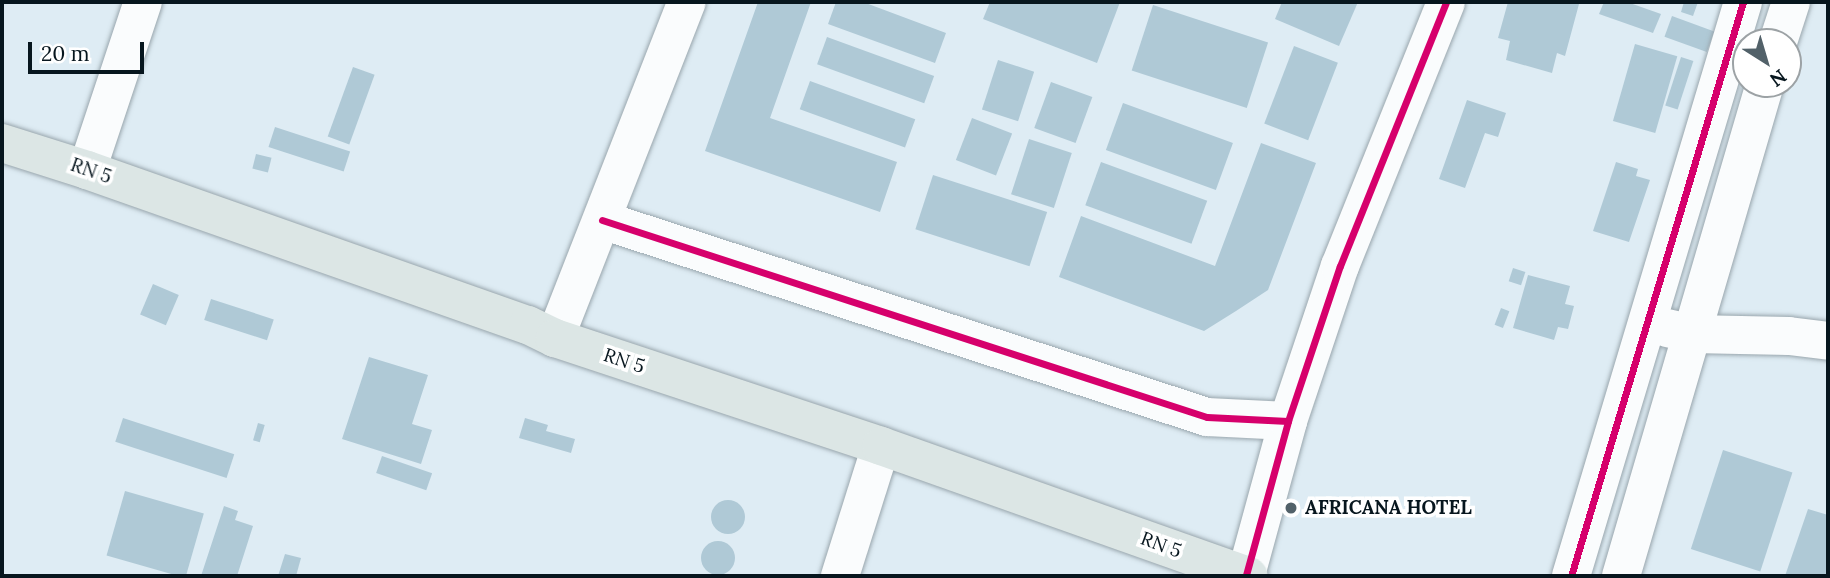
<!DOCTYPE html>
<style>
body{margin:0}
#map{position:relative;width:1830px;height:578px;overflow:hidden;background:#deecf4;font-family:Lora,serif}
div>[style]{position:absolute}
[style*='--x']{left:calc(var(--x)*1px);top:calc(var(--y)*1px);width:calc(var(--w)*1px);rotate:calc(var(--a)*1deg)}
.building>*{inset:0;background:#afc9d6;transform-origin:0 0}
.round{border-radius:50%}
.roads{filter:drop-shadow(0 0 2px #99a6ad) drop-shadow(0 0 2px #99a6ad)}
.minor>*{height:38px;margin:-19px;padding:0 19px;transform-origin:19px;border-radius:19px;background:#fafcfd}
.major>*{height:38px;margin:-19px;padding:0 19px;transform-origin:19px;border-radius:19px;background:#dce6e5}
.cycleway>*{height:7px;margin:-3.5px;padding:0 3.5px;transform-origin:3.5px;border-radius:3.5px;background:#d6006c}
.dots>*{width:19px;height:19px;translate:-50% -50%;box-sizing:border-box;border:4px solid #fff;border-radius:50%}
span{translate:-50% -50%;white-space:nowrap;text-align:center;line-height:1.15;-webkit-text-stroke:7px #fff;paint-order:stroke}
.street-label{font-size:19px;color:#07161e}
.poi-label{font-size:19px;color:#07161e;font-weight:700}
.left{translate:0 -50%;text-align:left}
.frame{position:absolute;inset:0;border:4px solid #07161e;pointer-events:none}
.north{position:absolute;left:1732px;top:28px;width:70px;height:70px;box-sizing:border-box;background:#fff;border:2px solid #9ca2a5;border-radius:50%;rotate:143deg;font-size:19px;font-weight:700;line-height:28px;text-align:center;color:#07161e}
.north::after{content:'';display:block;margin:auto;width:24px;height:32px;background:#526169;clip-path:polygon(50% 0,100% 100%,50% 72%,0 100%)}
.scale{position:absolute;left:28px;top:42px;width:116px;height:32px;box-sizing:border-box;border:4px solid #07161e;border-top:0;padding-left:9px;font-size:21px;line-height:24px;white-space:nowrap;color:#07161e;-webkit-text-stroke:5px #fff;paint-order:stroke}
</style>
<div id="map">
<div class="building">
<i style="clip-path:polygon(758px 2px,811px 2px,770px 118px,897px 162px,880px 212px,705px 151px)"></i>
<i style="clip-path:polygon(836px 2px,863px 2px,946px 33px,935px 63px,828px 24px)"></i>
<i style="clip-path:polygon(990px 2px,1120px 2px,1097px 63px,983px 19px)"></i>
<i style="clip-path:polygon(1282px 2px,1358px 2px,1339px 46px,1275px 19px)"></i>
<i style="clip-path:polygon(1508px 2px,1579px 4px,1565px 56px,1557px 53px,1552px 73px,1506px 60px,1510px 41px,1498px 38px)"></i>
<i style="clip-path:polygon(1604px 2px,1627px 2px,1661px 14px,1653px 33px,1599px 14px)"></i>
<i style="clip-path:polygon(1684px 2px,1698px 2px,1693px 16px,1681px 12px)"></i>
<i style="left:1153px;top:5px;width:121px;height:69px;rotate:18deg"></i>
<i style="left:1672px;top:16px;width:45px;height:22px;rotate:20deg"></i>
<i style="left:827px;top:37px;width:114px;height:29px;rotate:20deg"></i>
<i style="left:1635px;top:44px;width:44px;height:80px;rotate:16deg"></i>
<i style="left:1294px;top:46px;width:47px;height:83px;rotate:21deg"></i>
<i style="left:1681px;top:57px;width:13px;height:51px;rotate:18deg"></i>
<i style="left:998px;top:60px;width:38px;height:52px;rotate:18deg"></i>
<i style="left:353px;top:67px;width:23px;height:74px;rotate:20deg"></i>
<i style="left:810px;top:81px;width:112px;height:30px;rotate:20deg"></i>
<i style="left:1051px;top:82px;width:44px;height:49px;rotate:20deg"></i>
<i style="clip-path:polygon(1467px 100px,1506px 113px,1498px 137px,1485px 133px,1465px 188px,1439px 179px)"></i>
<i style="left:1123px;top:103px;width:117px;height:50px;rotate:20deg"></i>
<i style="left:972px;top:118px;width:43px;height:45px;rotate:21deg"></i>
<i style="left:275px;top:127px;width:79px;height:21px;rotate:18deg"></i>
<i style="left:1029px;top:139px;width:45px;height:58px;rotate:18deg"></i>
<i style="clip-path:polygon(1261px 143px,1316px 163px,1268px 290px,1236px 311px,1204px 331px,1059px 277px,1081px 216px,1215px 266px)"></i>
<i style="left:256px;top:154px;width:16px;height:15px;rotate:14deg"></i>
<i style="left:1101px;top:162px;width:113px;height:46px;rotate:20deg"></i>
<i style="clip-path:polygon(1616px 162px,1638px 169px,1636px 176px,1650px 180px,1629px 242px,1593px 231px)"></i>
<i style="left:933px;top:175px;width:120px;height:57px;rotate:18deg"></i>
<i style="left:1513px;top:268px;width:13px;height:14px;rotate:18deg"></i>
<i style="clip-path:polygon(1528px 275px,1570px 286px,1565px 304px,1574px 306px,1568px 329px,1558px 327px,1554px 340px,1513px 328px)"></i>
<i style="left:153px;top:284px;width:28px;height:33px;rotate:23deg"></i>
<i style="left:211px;top:299px;width:66px;height:22px;rotate:18deg"></i>
<i style="left:1501px;top:308px;width:9px;height:18px;rotate:21deg"></i>
<i style="clip-path:polygon(369px 357px,428px 375px,412px 424px,432px 430px,421px 464px,342px 439px)"></i>
<i style="left:123px;top:418px;width:117px;height:25px;rotate:18deg"></i>
<i style="clip-path:polygon(525px 418px,548px 425px,546px 431px,575px 439px,571px 453px,519px 438px)"></i>
<i style="left:258px;top:423px;width:7px;height:18px;rotate:16deg"></i>
<i style="left:1723px;top:450px;width:73px;height:104px;rotate:18deg"></i>
<i style="left:382px;top:456px;width:53px;height:18px;rotate:19deg"></i>
<i style="left:125px;top:491px;width:82px;height:67px;rotate:16deg"></i>
<i class="round" style="left:711px;top:500px;width:34px;height:34px"></i>
<i style="clip-path:polygon(224px 506px,238px 511px,235px 520px,253px 526px,237px 576px,201px 576px)"></i>
<i style="clip-path:polygon(1808px 509px,1828px 515px,1828px 576px,1785px 576px)"></i>
<i class="round" style="left:701px;top:541px;width:34px;height:34px"></i>
<i style="clip-path:polygon(285px 554px,301px 558px,296px 576px,278px 576px)"></i>
</div>
<div class="roads">
<div class="minor">
<i style="--x:1778;--y:42;--w:42;--a:-72"></i>
<i style="--x:87;--y:170;--w:177;--a:-71.6"></i>
<i style="--x:602;--y:220;--w:636;--a:18.04"></i>
<i style="--x:1207;--y:417;--w:81;--a:2.8"></i>
<i style="--x:1667;--y:328;--w:26;--a:13"></i>
<i style="--x:1692;--y:334;--w:97;--a:1.2"></i>
<i style="--x:1789;--y:336;--w:39;--a:7"></i>
<i style="--x:555;--y:338;--w:361;--a:-68.6"></i>
<i style="--x:1246;--y:575;--w:160;--a:-74.7"></i>
<i style="--x:1288;--y:421;--w:163;--a:-71.5"></i>
<i style="--x:1340;--y:266;--w:284;--a:-68.1"></i>
<i style="--x:840;--y:576;--w:136;--a:-72.5"></i>
<i style="--x:1571;--y:576;--w:599;--a:-73.32"></i>
<i style="--x:1621;--y:576;--w:513;--a:-73.69"></i>
</div>
<div class="major">
<i style="--x:2;--y:143;--w:89;--a:17.6"></i>
<i style="--x:87;--y:170;--w:467;--a:19.4"></i>
<i style="--x:528;--y:325;--w:30;--a:26"></i>
<i style="--x:555;--y:338;--w:343;--a:18.3"></i>
<i style="--x:881;--y:446;--w:390;--a:19.5"></i>
</div>
</div>
<div class="cycleway">
<i style="--x:602;--y:220;--w:636;--a:18.04"></i>
<i style="--x:1207;--y:417;--w:81;--a:2.8"></i>
<i style="--x:1246;--y:575;--w:160;--a:-74.7"></i>
<i style="--x:1288;--y:421;--w:163;--a:-71.5"></i>
<i style="--x:1340;--y:266;--w:284;--a:-68.1"></i>
<i style="--x:1571;--y:576;--w:599;--a:-73.32"></i>
</div>
<div class="dots">
<i style="left:1291px;top:508px;background:#526169"></i>
</div>
<div class="street-label">
<span style="left:91px;top:171px;rotate:19deg">RN 5</span>
<span style="left:624px;top:361px;rotate:18deg">RN 5</span>
<span style="left:1161px;top:545px;rotate:20deg">RN 5</span>
</div>
<div class="poi-label">
<span class="left" style="left:1305px;top:508px">AFRICANA HOTEL</span>
</div>
<div class="frame"></div>
<div class="north">N</div>
<div class="scale">20 m</div>
</div>
